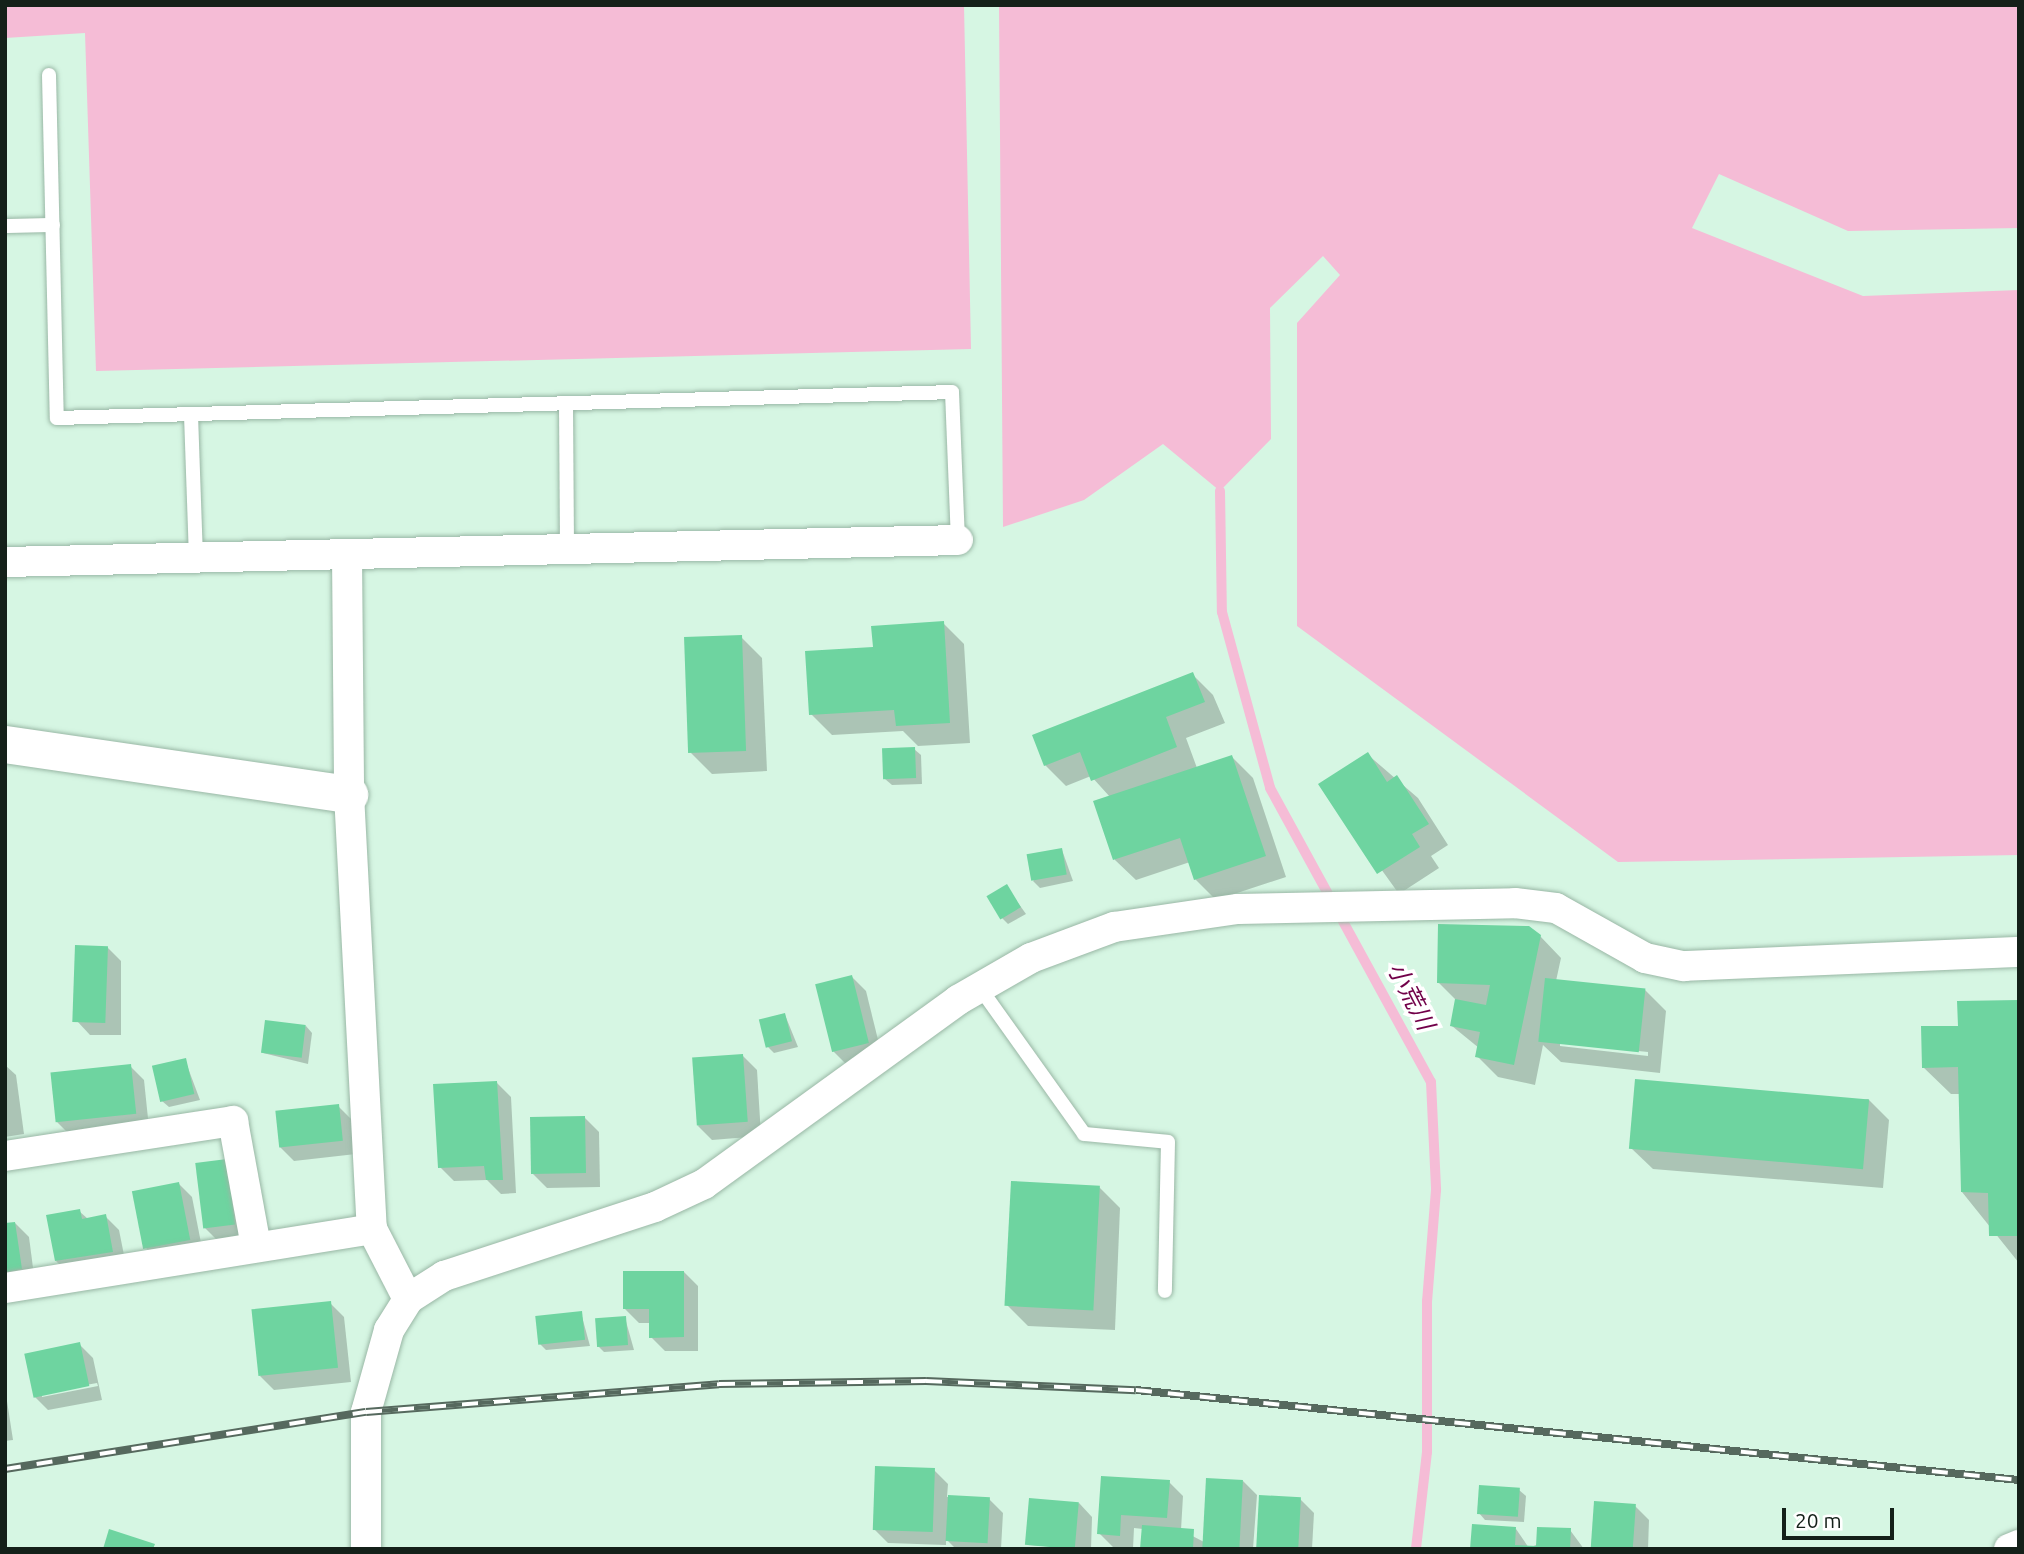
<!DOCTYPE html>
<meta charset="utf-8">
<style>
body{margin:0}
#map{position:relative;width:2024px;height:1554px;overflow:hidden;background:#d6f6e3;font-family:Ubuntu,"Noto Sans JP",sans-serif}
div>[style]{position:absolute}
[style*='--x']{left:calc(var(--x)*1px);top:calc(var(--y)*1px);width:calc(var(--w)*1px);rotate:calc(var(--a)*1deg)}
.water>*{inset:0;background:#f5bcd6}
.shadow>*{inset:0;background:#0003}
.stream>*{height:10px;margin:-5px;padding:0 5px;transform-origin:5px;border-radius:5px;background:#f5bcd6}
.building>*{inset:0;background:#6ed4a0;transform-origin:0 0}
.roads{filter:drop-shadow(0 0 2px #99b7a5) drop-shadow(0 0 2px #99b7a5)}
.service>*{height:14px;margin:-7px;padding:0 7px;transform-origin:7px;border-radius:7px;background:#fff}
.minor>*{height:30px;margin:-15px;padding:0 15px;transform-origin:15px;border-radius:15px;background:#fff}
.tertiary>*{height:37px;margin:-18.5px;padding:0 18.5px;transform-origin:18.5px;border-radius:18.5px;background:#fff}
.rail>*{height:8px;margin-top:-4px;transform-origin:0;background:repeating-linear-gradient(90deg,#fff 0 16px,#56695e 0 32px);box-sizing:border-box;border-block:2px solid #56695e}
span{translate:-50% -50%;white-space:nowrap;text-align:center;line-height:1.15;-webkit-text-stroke:7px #fff;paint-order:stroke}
.water-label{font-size:24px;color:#710049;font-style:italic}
.frame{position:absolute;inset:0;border:7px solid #142019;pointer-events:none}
.scale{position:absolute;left:1782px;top:1508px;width:112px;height:32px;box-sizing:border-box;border:4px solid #142019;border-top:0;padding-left:9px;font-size:21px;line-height:24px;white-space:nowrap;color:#142019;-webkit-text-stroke:5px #fff;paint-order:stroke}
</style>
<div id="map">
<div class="water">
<i style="clip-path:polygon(5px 5px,964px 5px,971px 349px,96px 371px,85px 33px,5px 38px)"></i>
<i style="clip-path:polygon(999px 5px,2019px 5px,2019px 228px,1848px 231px,1719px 174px,1692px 228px,1863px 296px,2019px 290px,2019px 855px,1618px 862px,1297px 626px,1297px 323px,1340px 275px,1323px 256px,1270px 308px,1271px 439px,1220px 491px,1163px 444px,1084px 500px,1003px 527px)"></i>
</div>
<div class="shadow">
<i style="clip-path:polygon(943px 623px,964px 644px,970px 743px,918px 746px,903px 731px,832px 735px,811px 714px,875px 649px)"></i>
<i style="clip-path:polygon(741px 637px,762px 658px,767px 771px,712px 774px,691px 753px)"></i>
<i style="clip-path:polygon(1192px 674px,1213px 695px,1225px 723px,1186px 738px,1197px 768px,1232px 757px,1253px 778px,1286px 877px,1216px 900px,1195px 879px,1190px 862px,1136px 880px,1115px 860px,1095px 802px,1110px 797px,1091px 776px,1066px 786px,1045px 765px)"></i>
<i style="clip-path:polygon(914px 749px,921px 755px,922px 784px,892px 785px,885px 779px)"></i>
<i style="clip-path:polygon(1367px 754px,1418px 798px,1448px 845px,1431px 856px,1439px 868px,1399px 894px,1320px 784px)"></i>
<i style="clip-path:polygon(1062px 850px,1073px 881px,1040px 888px,1033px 881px)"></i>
<i style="clip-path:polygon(1006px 886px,1026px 914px,1008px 924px,1002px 918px)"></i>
<i style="clip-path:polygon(evenodd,1540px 936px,1561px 958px,1556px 981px,1645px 990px,1666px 1011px,1660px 1073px,1561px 1062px,1543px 1045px,1535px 1085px,1498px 1077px,1477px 1056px,1479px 1048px,1452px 1026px,1456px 1000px,1439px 983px,1540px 936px,1560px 1043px,1648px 1052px,1648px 1056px,1560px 1046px,1560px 1043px)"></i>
<i style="clip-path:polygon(107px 947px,121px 961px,121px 1035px,90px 1035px,77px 1021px)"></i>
<i style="clip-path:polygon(852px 977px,866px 991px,882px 1056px,847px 1065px,833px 1051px)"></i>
<i style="clip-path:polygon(2019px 1002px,2019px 1263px,1962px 1192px,1961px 1094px,1951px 1094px,1923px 1067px,1959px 1028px)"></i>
<i style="clip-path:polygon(785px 1015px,798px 1047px,774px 1053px,768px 1047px)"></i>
<i style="clip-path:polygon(306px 1026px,312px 1033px,308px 1064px,263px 1053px)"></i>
<i style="clip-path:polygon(743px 1056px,757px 1070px,761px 1136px,712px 1140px,698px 1126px)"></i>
<i style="clip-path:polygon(185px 1060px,200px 1100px,169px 1107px,162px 1101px)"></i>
<i style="clip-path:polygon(5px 1065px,16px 1075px,24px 1134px,5px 1137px)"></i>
<i style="clip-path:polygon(130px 1066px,144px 1080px,149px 1128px,71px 1136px,57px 1122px)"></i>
<i style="clip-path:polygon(497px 1083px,511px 1097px,516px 1193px,501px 1194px,487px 1180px,454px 1181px,440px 1167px)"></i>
<i style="clip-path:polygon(1868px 1099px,1889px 1120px,1883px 1188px,1653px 1169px,1631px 1148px)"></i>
<i style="clip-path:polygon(338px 1106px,352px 1120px,356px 1154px,294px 1161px,280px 1147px)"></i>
<i style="clip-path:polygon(585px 1118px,599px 1132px,600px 1187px,547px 1188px,533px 1174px)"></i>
<i style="clip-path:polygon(226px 1161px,249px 1239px,219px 1242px,205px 1228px)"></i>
<i style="clip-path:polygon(178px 1183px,192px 1197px,203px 1253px,159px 1261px,145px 1247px)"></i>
<i style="clip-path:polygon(1099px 1187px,1120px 1208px,1115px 1330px,1028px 1326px,1007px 1305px)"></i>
<i style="clip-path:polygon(79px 1211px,88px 1219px,105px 1216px,119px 1230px,126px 1265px,70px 1275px,56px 1261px)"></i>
<i style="clip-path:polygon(15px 1223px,29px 1237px,35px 1283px,5px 1287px,5px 1225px)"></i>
<i style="clip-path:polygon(684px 1272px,698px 1286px,698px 1351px,665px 1351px,651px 1337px,651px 1323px,639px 1323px,625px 1309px)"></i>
<i style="clip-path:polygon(330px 1303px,344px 1317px,351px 1382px,274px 1390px,260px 1376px)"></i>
<i style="clip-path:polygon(581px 1313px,590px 1346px,546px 1350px,540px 1344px)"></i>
<i style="clip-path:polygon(625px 1318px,634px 1350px,604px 1352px,598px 1346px)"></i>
<i style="clip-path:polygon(evenodd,79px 1344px,93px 1358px,102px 1400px,48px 1410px,34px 1396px,79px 1344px,97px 1383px,98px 1386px,42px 1397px,42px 1393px,97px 1383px)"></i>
<i style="clip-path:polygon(5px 1388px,13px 1440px,5px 1441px)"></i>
<i style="clip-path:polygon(934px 1470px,948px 1484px,947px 1497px,989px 1499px,1003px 1513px,1001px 1549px,956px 1549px,946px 1539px,946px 1545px,888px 1543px,874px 1529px)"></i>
<i style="clip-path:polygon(1102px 1478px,1169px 1482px,1183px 1496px,1181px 1530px,1204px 1542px,1243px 1481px,1257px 1495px,1253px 1549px,1142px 1549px,1143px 1529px,1134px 1528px,1133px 1549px,1113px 1547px,1099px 1533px)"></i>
<i style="clip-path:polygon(1519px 1490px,1526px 1496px,1524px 1522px,1485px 1520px,1479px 1513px)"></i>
<i style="clip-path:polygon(1300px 1499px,1314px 1513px,1312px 1549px,1257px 1549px)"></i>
<i style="clip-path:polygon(1079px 1503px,1092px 1517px,1091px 1549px,1028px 1545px)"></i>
<i style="clip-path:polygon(1635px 1506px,1649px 1520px,1648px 1549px,1593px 1549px)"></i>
<i style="clip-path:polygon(1516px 1529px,1529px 1548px,1570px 1530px,1584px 1549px,1472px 1549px)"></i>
</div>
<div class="stream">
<i style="--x:1220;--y:491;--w:121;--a:89.1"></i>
<i style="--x:1222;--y:612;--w:182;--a:74.7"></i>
<i style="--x:1270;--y:788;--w:335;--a:61.3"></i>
<i style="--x:1431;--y:1082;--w:108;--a:87.3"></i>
<i style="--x:1436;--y:1190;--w:111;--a:94.6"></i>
<i style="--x:1427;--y:1301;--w:151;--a:90"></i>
<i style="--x:1427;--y:1452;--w:98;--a:96.5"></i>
</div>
<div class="building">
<i style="clip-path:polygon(944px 621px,950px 723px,896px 726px,894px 710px,809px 715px,805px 651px,873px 647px,871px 626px)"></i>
<i style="left:742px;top:635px;width:116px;height:58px;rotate:88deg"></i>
<i style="clip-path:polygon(1193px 672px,1205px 702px,1166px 717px,1177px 747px,1091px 781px,1080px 752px,1044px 766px,1032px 735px)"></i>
<i style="left:915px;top:747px;width:31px;height:33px;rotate:88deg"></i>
<i style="clip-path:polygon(1368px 752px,1387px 782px,1397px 775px,1429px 824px,1412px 834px,1420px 847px,1377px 874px,1318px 784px)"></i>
<i style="clip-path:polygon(1232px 755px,1266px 856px,1194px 880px,1180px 838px,1113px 860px,1093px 801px)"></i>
<i style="left:1062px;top:848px;width:27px;height:36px;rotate:80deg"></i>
<i style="left:1007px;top:884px;width:27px;height:24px;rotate:59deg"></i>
<i style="clip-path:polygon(1438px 924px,1529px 926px,1541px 935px,1514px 1065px,1475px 1057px,1480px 1032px,1450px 1026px,1455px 999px,1486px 1005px,1490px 985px,1437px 983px)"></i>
<i style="left:75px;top:945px;width:33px;height:77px;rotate:2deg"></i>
<i style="left:852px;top:975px;width:70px;height:38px;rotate:76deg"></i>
<i style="left:1545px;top:978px;width:101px;height:64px;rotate:6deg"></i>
<i style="clip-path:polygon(2019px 1000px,2019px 1236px,1989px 1236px,1988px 1193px,1961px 1192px,1958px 1067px,1922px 1068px,1921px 1026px,1958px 1026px,1957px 1001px)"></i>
<i style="left:785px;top:1013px;width:29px;height:27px;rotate:76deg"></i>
<i style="left:265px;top:1020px;width:41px;height:33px;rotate:7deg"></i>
<i style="left:743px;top:1054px;width:68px;height:51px;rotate:86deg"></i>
<i style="left:186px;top:1058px;width:37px;height:35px;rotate:77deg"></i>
<i style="left:131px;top:1064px;width:50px;height:81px;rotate:84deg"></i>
<i style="left:1635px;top:1079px;width:235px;height:70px;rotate:5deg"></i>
<i style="clip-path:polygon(497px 1081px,503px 1180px,486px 1180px,484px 1166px,438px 1168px,433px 1084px)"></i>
<i style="left:339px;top:1104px;width:37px;height:64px;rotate:84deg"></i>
<i style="left:585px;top:1116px;width:57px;height:55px;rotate:89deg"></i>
<i style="left:227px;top:1159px;width:66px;height:32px;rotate:83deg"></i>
<i style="left:1011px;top:1181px;width:89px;height:125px;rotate:3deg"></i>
<i style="left:179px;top:1182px;width:59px;height:48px;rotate:79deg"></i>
<i style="clip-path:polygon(80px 1209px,82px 1219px,106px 1214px,113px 1252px,55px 1261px,46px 1215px)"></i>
<i style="clip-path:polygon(15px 1222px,22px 1269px,5px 1272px,5px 1223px)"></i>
<i style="clip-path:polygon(623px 1271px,684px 1271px,684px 1337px,649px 1338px,649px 1309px,623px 1309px)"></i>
<i style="left:331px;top:1301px;width:67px;height:80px;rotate:84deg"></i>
<i style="left:582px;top:1311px;width:29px;height:47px;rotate:84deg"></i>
<i style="left:626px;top:1316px;width:29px;height:31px;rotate:86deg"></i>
<i style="left:80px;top:1342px;width:45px;height:57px;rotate:78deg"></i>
<i style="left:875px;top:1466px;width:60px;height:64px;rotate:2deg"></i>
<i style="clip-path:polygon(1101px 1476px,1170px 1480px,1167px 1518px,1121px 1515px,1120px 1536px,1097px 1534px)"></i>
<i style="left:1206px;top:1478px;width:37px;height:71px;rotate:3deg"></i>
<i style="left:1479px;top:1485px;width:41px;height:29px;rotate:4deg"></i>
<i style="left:948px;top:1495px;width:42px;height:46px;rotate:3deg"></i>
<i style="left:1259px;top:1495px;width:42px;height:54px;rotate:3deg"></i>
<i style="left:1029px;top:1498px;width:50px;height:47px;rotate:5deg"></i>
<i style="left:1594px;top:1501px;width:42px;height:48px;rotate:4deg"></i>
<i style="clip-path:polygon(1472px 1524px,1516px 1527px,1515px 1545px,1536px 1546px,1537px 1527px,1571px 1528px,1570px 1549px,1470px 1549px)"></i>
<i style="clip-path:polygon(1142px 1525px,1194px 1529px,1193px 1549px,1140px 1549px)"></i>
<i style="clip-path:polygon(109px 1529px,155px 1544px,153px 1549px,103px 1549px)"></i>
</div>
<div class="roads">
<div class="service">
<i style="--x:49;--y:75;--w:343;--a:88.7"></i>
<i style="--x:57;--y:418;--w:895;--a:-1.66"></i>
<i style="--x:952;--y:392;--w:148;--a:87.7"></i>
<i style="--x:5;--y:226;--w:48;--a:-1.2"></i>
<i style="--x:566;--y:404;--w:145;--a:89.6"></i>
<i style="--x:191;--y:415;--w:142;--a:88"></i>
<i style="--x:980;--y:988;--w:179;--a:54.5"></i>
<i style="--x:1084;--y:1134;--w:84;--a:5.4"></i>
<i style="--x:1168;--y:1142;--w:149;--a:91.2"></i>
</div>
<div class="minor">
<i style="--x:347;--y:554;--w:240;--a:89.5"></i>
<i style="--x:349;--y:794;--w:436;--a:87"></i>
<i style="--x:372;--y:1229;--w:79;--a:62.8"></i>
<i style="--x:5;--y:562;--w:953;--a:-1.32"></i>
<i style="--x:5;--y:1156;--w:231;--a:-8.7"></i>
<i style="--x:233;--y:1121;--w:127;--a:79.6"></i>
<i style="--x:5;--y:1288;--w:372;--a:-9.1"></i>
<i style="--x:366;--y:1549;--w:137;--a:-90"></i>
<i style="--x:366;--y:1412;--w:85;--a:-74.3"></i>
<i style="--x:389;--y:1330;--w:36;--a:-58"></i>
<i style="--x:408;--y:1299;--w:43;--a:-32.6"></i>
<i style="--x:444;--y:1276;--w:222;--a:-18.1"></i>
<i style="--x:655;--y:1207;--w:54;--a:-25.1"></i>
<i style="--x:704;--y:1184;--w:314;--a:-35.9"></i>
<i style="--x:958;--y:1000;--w:84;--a:-29.9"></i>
<i style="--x:1031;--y:958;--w:89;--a:-20.5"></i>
<i style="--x:1114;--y:927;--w:125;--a:-8.3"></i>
<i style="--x:1238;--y:909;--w:277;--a:-1.2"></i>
<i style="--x:1515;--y:903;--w:41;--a:7"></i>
<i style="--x:1556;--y:908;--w:102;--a:29.3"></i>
<i style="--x:1645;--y:958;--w:40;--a:12"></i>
<i style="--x:1684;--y:966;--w:335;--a:-2.4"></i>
<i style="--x:2009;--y:1549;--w:11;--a:-22"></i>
</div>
<div class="tertiary">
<i style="--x:5;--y:744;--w:348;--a:8.3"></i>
</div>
</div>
<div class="rail">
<i style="--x:5;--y:1469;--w:365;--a:-9"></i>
<i style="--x:366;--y:1412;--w:354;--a:-4.5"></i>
<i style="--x:719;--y:1384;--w:207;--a:-0.8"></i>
<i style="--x:926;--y:1381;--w:210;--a:2.5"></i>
<i style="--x:1136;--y:1390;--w:888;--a:5.82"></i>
</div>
<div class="water-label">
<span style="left:1411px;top:996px;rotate:63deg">小荒川</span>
</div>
<div class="frame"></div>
<div class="scale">20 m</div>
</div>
